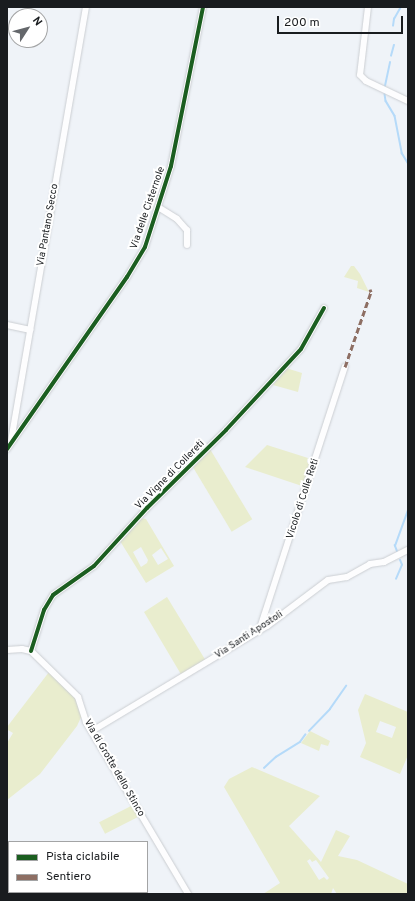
<!DOCTYPE html>
<style>
body{margin:0}
#map{position:relative;width:415px;height:901px;overflow:hidden;background:#eff3f8;font-family:Overpass,sans-serif}
div>[style]{position:absolute}
[style*='--x']{left:calc(var(--x)*1px);top:calc(var(--y)*1px);width:calc(var(--w)*1px);rotate:calc(var(--a)*1deg)}
.green>*{inset:0;background:#e9edce;transform-origin:0 0}
.stream>*{height:1.5px;margin:-0.75px;padding:0 0.75px;transform-origin:0.75px;border-radius:0.75px;background:#b5daf9}
.roads{filter:drop-shadow(0 0 1px #cbced2) drop-shadow(0 0 1px #cbced2)}
.minor>*{height:6px;margin:-3px;padding:0 3px;transform-origin:3px;border-radius:3px;background:#fdfdfe}
.quiet>*{height:3px;margin-top:-1.5px;transform-origin:0;background:repeating-linear-gradient(90deg,#8d6e63 0 6px,transparent 0 9px)}
.cycleway>*{height:4px;margin:-2px;padding:0 2px;transform-origin:2px;border-radius:2px;background:#1b5e20}
span{translate:-50% -50%;white-space:nowrap;text-align:center;line-height:1.15;-webkit-text-stroke:4px #fff;paint-order:stroke}
.street-label{font-size:10px;color:#191c1f}
.frame{position:absolute;inset:0;border:8px solid #191c1f;pointer-events:none}
.legend{position:absolute;left:8px;top:841px;width:140px;height:52px;box-sizing:border-box;background:#fff;border:1px solid #a3a4a5;margin:0;padding:5px 7px;list-style:none;font-size:12px;color:#191c1f}
.legend li{display:flex;align-items:center;gap:8px;height:20px}
.legend b{width:20px;border:1px solid #a3a4a5}
.north{position:absolute;left:8px;top:8px;width:40px;height:40px;box-sizing:border-box;background:#fff;border:1px solid #a3a4a5;border-radius:50%;rotate:54deg;font-size:11px;font-weight:700;line-height:16px;text-align:center;color:#191c1f}
.north::after{content:'';display:block;margin:auto;width:14px;height:18px;background:#64676b;clip-path:polygon(50% 0,100% 100%,50% 72%,0 100%)}
.scale{position:absolute;left:277px;top:16px;width:126px;height:18px;box-sizing:border-box;border:2px solid #191c1f;border-top:0;padding-left:5px;font-size:12px;line-height:14px;white-space:nowrap;color:#191c1f;-webkit-text-stroke:3px #fff;paint-order:stroke}
</style>
<div id="map">
<div class="green">
<i style="clip-path:polygon(351px 266px,354px 266px,360px 274px,369px 292px,357px 288px,358px 281px,344px 277px)"></i>
<i style="clip-path:polygon(286px 368px,302px 373px,298px 392px,273px 385px)"></i>
<i style="clip-path:polygon(267px 445px,308px 458px,307px 462px,311px 466px,305px 487px,245px 467px)"></i>
<i style="left:210px;top:449px;width:82px;height:24px;rotate:59deg"></i>
<i style="clip-path:polygon(evenodd,141px 518px,146px 519px,174px 566px,146px 583px,120px 541px,141px 518px,141px 547px,148px 560px,147px 563px,141px 567px,133px 552px,141px 547px,141px 518px,161px 548px,168px 559px,158px 565px,152px 555px,161px 548px)"></i>
<i style="clip-path:polygon(167px 597px,206px 661px,196px 667px,192px 667px,192px 670px,182px 676px,144px 612px)"></i>
<i style="clip-path:polygon(49px 672px,70px 691px,78px 703px,82px 715px,77px 726px,40px 774px,7px 800px,7px 743px,13px 733px,8px 730px,7px 732px,7px 727px)"></i>
<i style="clip-path:polygon(evenodd,365px 694px,408px 712px,408px 755px,400px 774px,360px 757px,366px 743px,358px 710px,365px 694px,380px 721px,396px 727px,392px 738px,376px 732px,380px 721px)"></i>
<i style="clip-path:polygon(310px 731px,330px 741px,328px 746px,321px 744px,319px 751px,301px 743px)"></i>
<i style="clip-path:polygon(evenodd,252px 767px,320px 796px,289px 826px,321px 862px,336px 830px,350px 836px,338px 856px,357px 860px,408px 884px,408px 894px,337px 894px,333px 888px,331px 894px,263px 894px,280px 883px,224px 787px,229px 779px,252px 767px,310px 859px,312px 862px,316px 860px,329px 878px,327px 880px,324px 877px,319px 880px,307px 861px,310px 859px)"></i>
<i style="left:133px;top:805px;width:13px;height:38px;rotate:63deg"></i>
</div>
<div class="stream">
<i style="--x:393;--y:26;--w:7;--a:-82"></i>
<i style="--x:394;--y:19;--w:14;--a:-60"></i>
<i style="--x:391;--y:56;--w:11;--a:-75"></i>
<i style="--x:385;--y:86;--w:24;--a:-78"></i>
<i style="--x:385;--y:94;--w:7;--a:82"></i>
<i style="--x:386;--y:101;--w:17;--a:59"></i>
<i style="--x:395;--y:116;--w:38;--a:79"></i>
<i style="--x:402;--y:153;--w:12;--a:59"></i>
<i style="--x:398;--y:554;--w:9;--a:-111"></i>
<i style="--x:395;--y:546;--w:38;--a:-70"></i>
<i style="--x:396;--y:579;--w:15;--a:-67"></i>
<i style="--x:402;--y:565;--w:5;--a:-112"></i>
<i style="--x:309;--y:731;--w:30;--a:-46"></i>
<i style="--x:330;--y:709;--w:28;--a:-55"></i>
<i style="--x:264;--y:768;--w:16;--a:-43"></i>
<i style="--x:276;--y:757;--w:28;--a:-32"></i>
<i style="--x:300;--y:742;--w:9;--a:-54"></i>
</div>
<div class="roads">
<div class="minor">
<i style="--x:368;--y:7;--w:68;--a:96.7"></i>
<i style="--x:360;--y:75;--w:8;--a:45"></i>
<i style="--x:366;--y:81;--w:47;--a:25.5"></i>
<i style="--x:158;--y:207;--w:22;--a:32"></i>
<i style="--x:177;--y:219;--w:15;--a:48"></i>
<i style="--x:187;--y:230;--w:15;--a:90"></i>
<i style="--x:7;--y:325;--w:24;--a:12"></i>
<i style="--x:11;--y:441;--w:440;--a:-80.2"></i>
<i style="--x:7;--y:449;--w:210;--a:-55.1"></i>
<i style="--x:127;--y:277;--w:35;--a:-59"></i>
<i style="--x:145;--y:247;--w:85;--a:-72.2"></i>
<i style="--x:171;--y:166;--w:162;--a:-78.6"></i>
<i style="--x:259;--y:631;--w:278;--a:-72"></i>
<i style="--x:7;--y:650;--w:15;--a:-4"></i>
<i style="--x:22;--y:649;--w:9;--a:13"></i>
<i style="--x:31;--y:651;--w:66;--a:44.4"></i>
<i style="--x:78;--y:697;--w:26;--a:72"></i>
<i style="--x:86;--y:722;--w:200;--a:59.3"></i>
<i style="--x:31;--y:651;--w:43;--a:-72.4"></i>
<i style="--x:44;--y:610;--w:17;--a:-59"></i>
<i style="--x:53;--y:595;--w:50;--a:-35.3"></i>
<i style="--x:94;--y:566;--w:79;--a:-47.6"></i>
<i style="--x:147;--y:508;--w:111;--a:-44.6"></i>
<i style="--x:226;--y:430;--w:110;--a:-47.2"></i>
<i style="--x:301;--y:349;--w:47;--a:-60.7"></i>
<i style="--x:92;--y:731;--w:204;--a:-31"></i>
<i style="--x:267;--y:626;--w:76;--a:-37"></i>
<i style="--x:328;--y:580;--w:19;--a:-9"></i>
<i style="--x:347;--y:577;--w:26;--a:-29"></i>
<i style="--x:370;--y:564;--w:14;--a:-8"></i>
<i style="--x:384;--y:562;--w:27;--a:-27"></i>
</div>
</div>
<div class="quiet">
<i style="--x:345;--y:367;--w:79;--a:-70.9"></i>
<i style="--x:371;--y:292;--w:3;--a:-108"></i>
</div>
<div class="cycleway">
<i style="--x:7;--y:449;--w:210;--a:-55.1"></i>
<i style="--x:127;--y:277;--w:35;--a:-59"></i>
<i style="--x:145;--y:247;--w:85;--a:-72.2"></i>
<i style="--x:171;--y:166;--w:162;--a:-78.6"></i>
<i style="--x:31;--y:651;--w:43;--a:-72.4"></i>
<i style="--x:44;--y:610;--w:17;--a:-59"></i>
<i style="--x:53;--y:595;--w:50;--a:-35.3"></i>
<i style="--x:94;--y:566;--w:79;--a:-47.6"></i>
<i style="--x:147;--y:508;--w:111;--a:-44.6"></i>
<i style="--x:226;--y:430;--w:110;--a:-47.2"></i>
<i style="--x:301;--y:349;--w:47;--a:-60.7"></i>
</div>
<div class="street-label">
<span style="left:148px;top:208px;rotate:-71deg">Via delle Cisternole</span>
<span style="left:48px;top:225px;rotate:-80deg">Via Pantano Secco</span>
<span style="left:170px;top:475px;rotate:-45deg">Via Vigne di Collereti</span>
<span style="left:303px;top:499px;rotate:-72deg">Vicolo di Colle Reti</span>
<span style="left:249px;top:635px;rotate:-33deg">Via Santi Apostoli</span>
<span style="left:114px;top:768px;rotate:60deg">Via di Grotte dello Stinco</span>
</div>
<div class="frame"></div>
<ul class="legend">
<li><b style="height:5px;background:#1b5e20"></b>Pista ciclabile</li>
<li><b style="height:5px;background:#8d6e63"></b>Sentiero</li>
</ul>
<div class="north">N</div>
<div class="scale">200 m</div>
</div>
